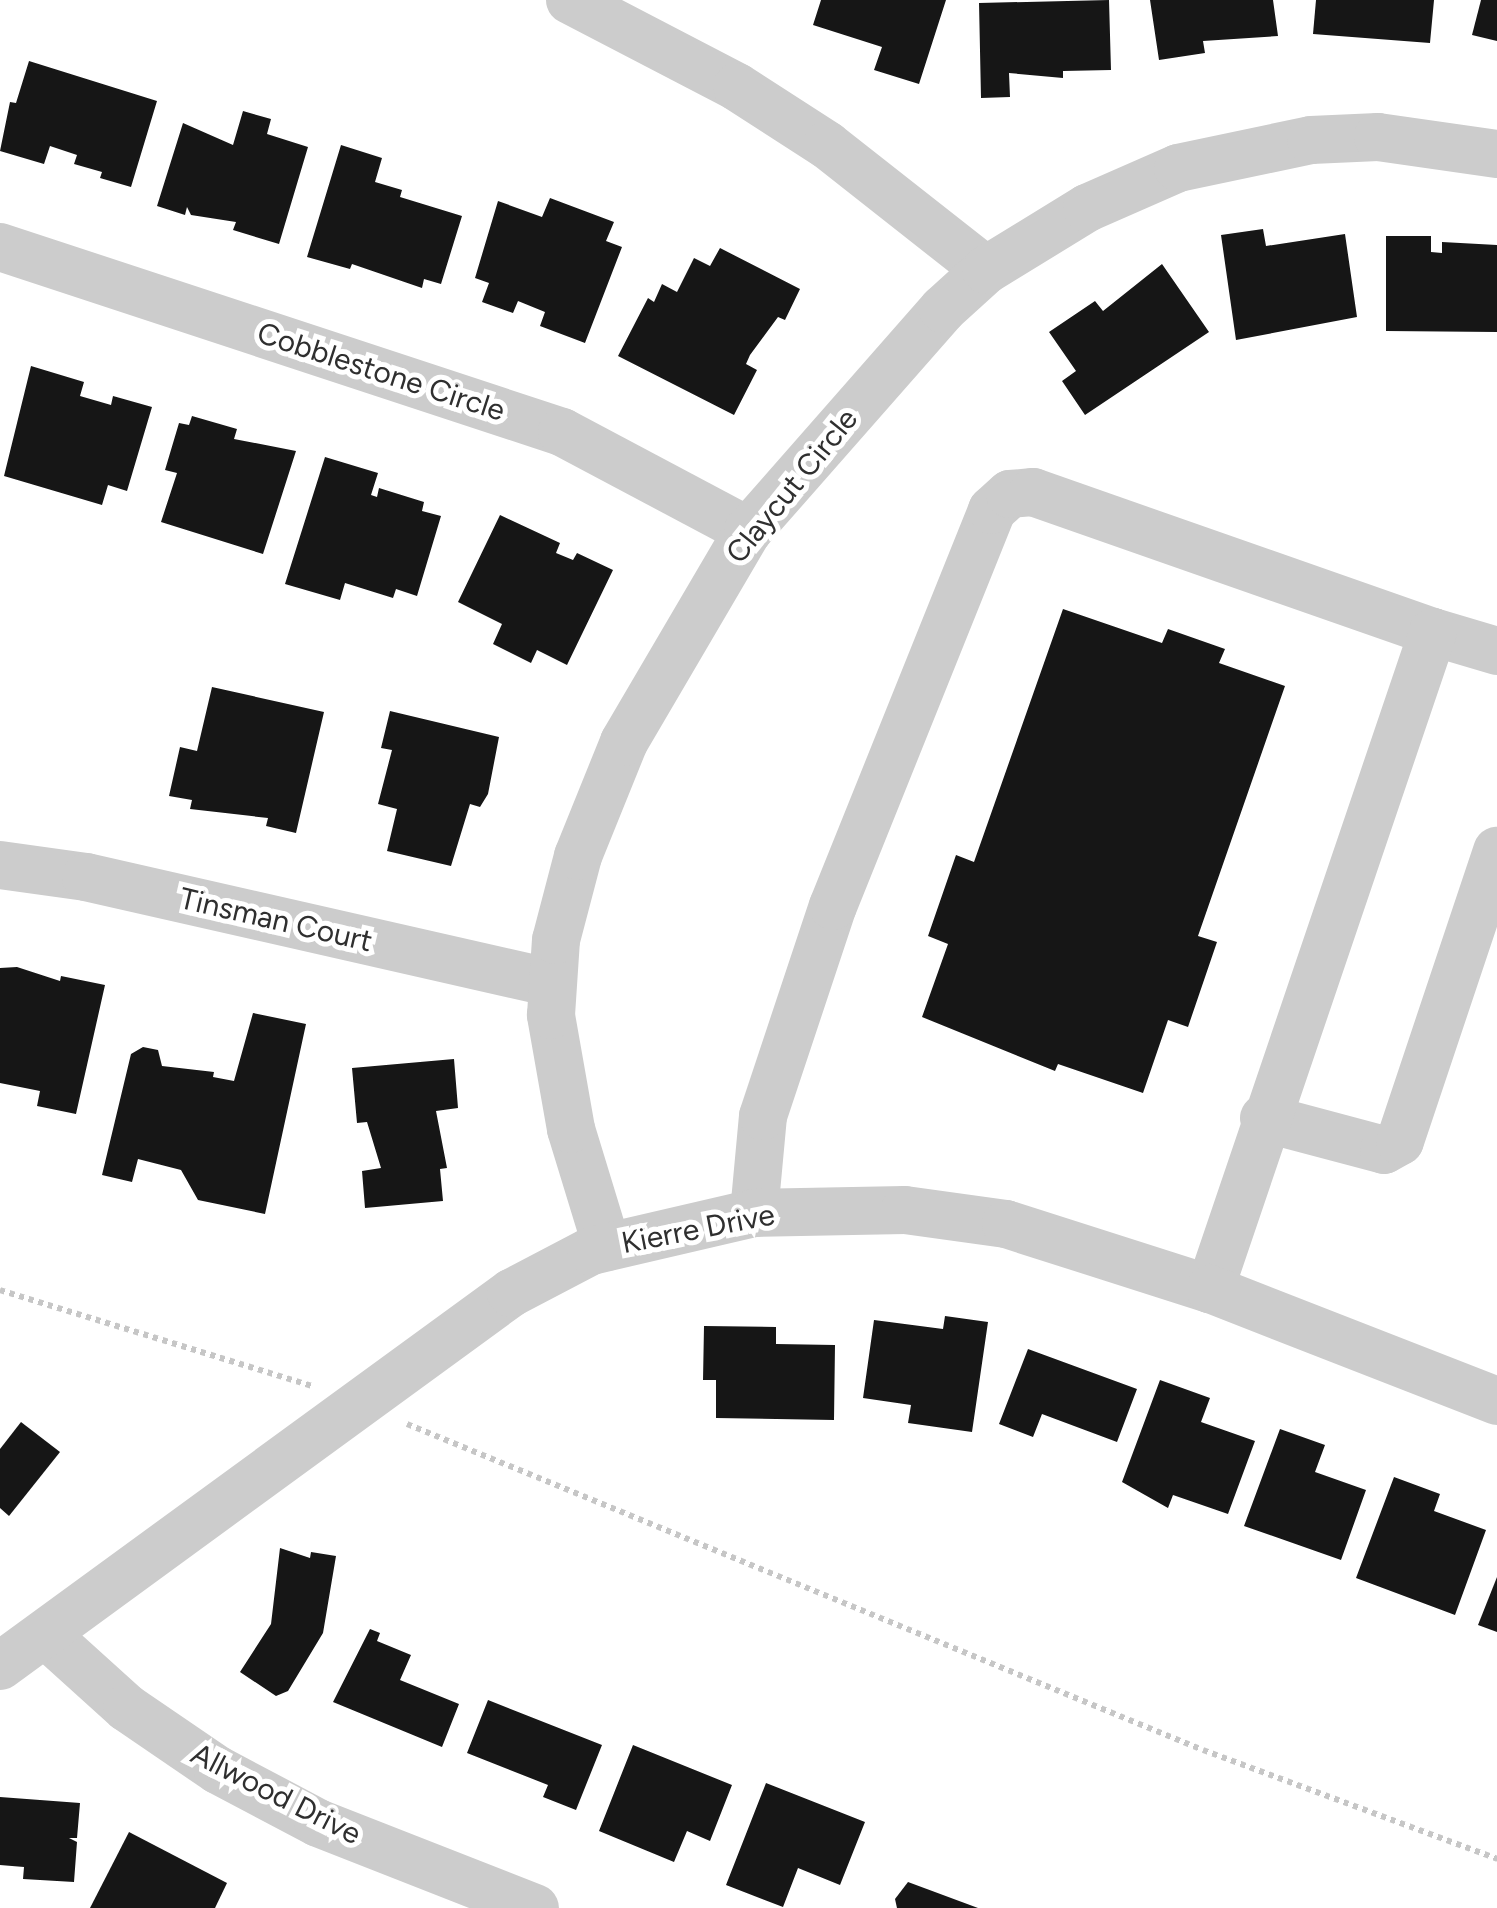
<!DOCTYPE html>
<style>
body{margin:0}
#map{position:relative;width:1497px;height:1908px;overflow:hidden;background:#fff;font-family:Figtree,sans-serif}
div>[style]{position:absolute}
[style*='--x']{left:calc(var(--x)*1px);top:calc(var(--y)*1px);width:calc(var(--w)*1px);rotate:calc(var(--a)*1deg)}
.building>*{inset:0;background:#161616}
.path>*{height:6px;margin-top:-3px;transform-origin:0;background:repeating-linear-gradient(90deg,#c6c6c6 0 5px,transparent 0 10px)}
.minor>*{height:48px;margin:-24px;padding:0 24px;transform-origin:24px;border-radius:24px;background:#ccc}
span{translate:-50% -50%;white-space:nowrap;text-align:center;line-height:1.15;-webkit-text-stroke:10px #fff;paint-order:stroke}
.street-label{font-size:30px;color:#2f2f2f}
</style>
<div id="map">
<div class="building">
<i style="clip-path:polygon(821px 0,946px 0,919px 84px,874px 70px,882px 47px,813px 25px)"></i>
<i style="clip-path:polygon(1109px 0,1111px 70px,1063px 71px,1063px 78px,1009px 73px,1010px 97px,981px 98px,979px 3px)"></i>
<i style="clip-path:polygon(1150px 0,1273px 0,1278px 36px,1203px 41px,1205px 53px,1159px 60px)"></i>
<i style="clip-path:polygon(1316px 0,1434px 0,1430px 43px,1313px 34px)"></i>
<i style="clip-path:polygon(1481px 0,1497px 0,1497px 41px,1472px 35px)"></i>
<i style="clip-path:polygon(29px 61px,157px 101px,131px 187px,100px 178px,102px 172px,74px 164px,77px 155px,50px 146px,44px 164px,0 151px,10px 102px,16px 103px)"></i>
<i style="clip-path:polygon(243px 111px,271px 119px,267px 134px,308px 147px,279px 244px,233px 230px,236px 222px,191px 215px,187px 207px,185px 215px,157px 206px,183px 123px,233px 145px)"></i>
<i style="clip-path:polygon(341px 145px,382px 158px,375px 182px,402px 190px,400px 197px,462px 216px,441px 284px,424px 279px,422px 288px,352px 264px,350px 269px,307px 257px)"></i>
<i style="clip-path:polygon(550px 198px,614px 222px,606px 241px,622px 247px,585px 343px,540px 326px,545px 312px,518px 301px,513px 313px,482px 302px,489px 283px,475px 278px,498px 201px,542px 217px)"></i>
<i style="clip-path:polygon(1263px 229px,1266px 246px,1345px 234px,1357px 317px,1236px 340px,1221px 235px)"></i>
<i style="clip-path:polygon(1386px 236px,1431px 236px,1431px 252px,1442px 253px,1442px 242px,1497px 245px,1497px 332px,1386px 331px)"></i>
<i style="clip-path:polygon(720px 248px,800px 289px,785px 320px,778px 317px,750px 355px,746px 364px,757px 370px,734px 415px,618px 356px,648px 298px,654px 302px,662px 284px,677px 292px,694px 258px,710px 266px)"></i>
<i style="clip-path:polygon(1162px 264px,1209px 332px,1085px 415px,1062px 381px,1076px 371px,1049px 332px,1095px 301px,1103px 311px)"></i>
<i style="clip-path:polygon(31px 366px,84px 382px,80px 396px,111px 405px,113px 396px,152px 407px,127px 491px,108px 485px,102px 505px,4px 476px)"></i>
<i style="clip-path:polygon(192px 416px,237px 429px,234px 439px,296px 451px,263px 554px,161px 522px,177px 473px,165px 470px,179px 423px,189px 425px)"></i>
<i style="clip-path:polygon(325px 457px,378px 473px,371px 495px,377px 497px,379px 488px,424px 502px,422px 511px,441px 516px,417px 596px,396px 589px,393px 598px,345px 583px,340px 600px,285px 584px)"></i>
<i style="clip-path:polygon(500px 515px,560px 543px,556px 553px,573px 560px,577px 553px,613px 570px,567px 665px,537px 650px,531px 663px,493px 644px,502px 624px,458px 602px)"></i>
<i style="clip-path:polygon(1063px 609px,1162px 643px,1168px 629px,1225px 649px,1219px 663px,1285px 686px,1198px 936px,1217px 942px,1188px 1027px,1168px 1020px,1143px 1093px,1058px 1064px,1055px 1071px,922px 1017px,948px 944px,928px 936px,956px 855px,974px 862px)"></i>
<i style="clip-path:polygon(212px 687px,324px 712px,296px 833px,266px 826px,268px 818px,190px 809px,192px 800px,169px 796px,180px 747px,197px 751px)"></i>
<i style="clip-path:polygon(390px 711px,499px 737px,488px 794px,480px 807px,470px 804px,451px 866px,387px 851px,397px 809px,378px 804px,392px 750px,381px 748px)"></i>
<i style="clip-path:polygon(17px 967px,60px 981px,61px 976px,105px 985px,76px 1114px,37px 1106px,40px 1091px,0 1083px,0 968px)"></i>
<i style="clip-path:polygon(253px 1013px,306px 1024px,265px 1214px,198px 1200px,181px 1170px,138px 1159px,132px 1182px,102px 1175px,131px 1054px,143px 1047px,158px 1050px,162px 1066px,214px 1072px,213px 1077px,234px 1081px)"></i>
<i style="clip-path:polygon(454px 1059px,458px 1108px,436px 1111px,447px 1168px,440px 1169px,443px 1201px,365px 1208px,362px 1171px,381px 1168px,367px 1122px,357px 1123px,352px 1068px)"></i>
<i style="clip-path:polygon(945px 1316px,988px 1322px,972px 1432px,908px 1423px,911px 1405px,863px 1398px,874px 1320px,943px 1329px)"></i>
<i style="clip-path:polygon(704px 1326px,776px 1327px,776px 1344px,835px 1345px,834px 1420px,716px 1418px,716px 1380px,703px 1380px)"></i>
<i style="clip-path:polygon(1028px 1349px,1137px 1389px,1117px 1442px,1042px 1414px,1033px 1437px,999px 1424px)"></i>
<i style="clip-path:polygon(1160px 1380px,1210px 1398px,1201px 1422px,1255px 1441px,1228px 1514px,1173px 1495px,1168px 1508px,1122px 1482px)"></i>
<i style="clip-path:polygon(21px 1422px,60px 1452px,9px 1516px,0 1508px,0 1449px)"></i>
<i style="clip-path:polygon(1280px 1429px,1325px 1445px,1315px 1472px,1366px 1490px,1341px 1560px,1244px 1526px)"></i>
<i style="clip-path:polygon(1394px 1477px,1440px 1494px,1434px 1511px,1486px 1530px,1455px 1615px,1356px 1578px)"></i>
<i style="clip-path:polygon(280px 1548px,310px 1558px,311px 1552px,336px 1556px,323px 1633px,288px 1691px,276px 1696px,240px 1672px,271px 1624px)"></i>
<i style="clip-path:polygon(1497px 1577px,1497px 1632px,1478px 1625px)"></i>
<i style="clip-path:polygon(370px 1629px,380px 1633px,377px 1641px,411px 1655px,400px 1680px,459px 1704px,442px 1747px,333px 1702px)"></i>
<i style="clip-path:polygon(488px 1700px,602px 1745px,576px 1810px,543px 1797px,548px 1785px,467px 1753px)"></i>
<i style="clip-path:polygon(633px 1745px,732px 1785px,710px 1841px,687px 1831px,674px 1862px,599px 1831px)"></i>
<i style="clip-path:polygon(766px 1783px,865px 1822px,840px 1885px,798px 1868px,783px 1907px,726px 1885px)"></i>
<i style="clip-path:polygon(0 1797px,80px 1803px,77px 1838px,69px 1838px,77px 1842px,74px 1882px,23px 1879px,24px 1867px,0 1865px)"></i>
<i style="clip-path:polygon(129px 1832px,227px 1883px,215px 1908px,90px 1908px)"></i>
<i style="clip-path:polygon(908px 1882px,978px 1908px,897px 1908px,895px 1899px)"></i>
</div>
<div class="path">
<i style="--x:0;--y:1290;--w:326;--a:17.1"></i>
<i style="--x:407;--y:1424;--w:860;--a:22.27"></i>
<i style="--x:1203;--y:1750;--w:314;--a:20.3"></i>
</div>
<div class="minor">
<i style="--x:570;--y:0;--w:188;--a:27.5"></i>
<i style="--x:737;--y:87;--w:107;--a:32.8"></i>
<i style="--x:827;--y:145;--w:202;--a:38.2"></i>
<i style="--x:0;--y:247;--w:592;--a:18.22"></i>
<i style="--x:562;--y:432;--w:211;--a:28"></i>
<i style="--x:1433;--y:632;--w:67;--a:16.5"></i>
<i style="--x:0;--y:865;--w:87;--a:7.9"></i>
<i style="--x:86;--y:877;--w:477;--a:12.8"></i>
<i style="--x:1264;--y:1118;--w:124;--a:14.9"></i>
<i style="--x:1384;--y:1150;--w:18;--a:-29"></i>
<i style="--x:1400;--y:1141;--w:306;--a:-71.5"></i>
<i style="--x:754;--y:1213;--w:97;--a:-84.7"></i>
<i style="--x:763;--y:1116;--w:221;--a:-71.6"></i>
<i style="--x:833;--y:906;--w:427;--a:-68.1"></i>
<i style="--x:992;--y:510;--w:24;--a:-42"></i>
<i style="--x:1010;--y:494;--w:23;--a:-5"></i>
<i style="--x:1033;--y:492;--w:424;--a:19.3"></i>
<i style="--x:1433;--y:632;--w:694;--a:108.75"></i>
<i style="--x:607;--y:1247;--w:123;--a:-107"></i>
<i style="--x:571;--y:1129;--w:116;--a:-100"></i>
<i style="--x:551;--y:1015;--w:75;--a:-86.2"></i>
<i style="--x:556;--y:940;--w:87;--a:-75.3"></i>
<i style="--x:578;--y:856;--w:123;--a:-68"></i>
<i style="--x:624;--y:742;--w:245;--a:-59.6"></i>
<i style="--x:748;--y:531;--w:295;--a:-48.7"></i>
<i style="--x:943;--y:309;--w:58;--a:-42.2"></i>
<i style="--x:986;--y:270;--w:119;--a:-31.5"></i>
<i style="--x:1087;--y:208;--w:99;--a:-23.7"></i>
<i style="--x:1178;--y:168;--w:136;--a:-11.9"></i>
<i style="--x:1311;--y:140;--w:67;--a:-2.6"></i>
<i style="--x:1378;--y:137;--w:120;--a:8.1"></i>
<i style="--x:45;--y:1634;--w:110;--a:42.1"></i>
<i style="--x:127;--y:1708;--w:110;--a:34.3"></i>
<i style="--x:218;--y:1770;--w:113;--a:27.9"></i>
<i style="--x:318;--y:1823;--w:233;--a:21.4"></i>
<i style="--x:0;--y:1666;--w:633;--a:-36.13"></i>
<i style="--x:511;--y:1293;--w:90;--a:-27.7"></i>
<i style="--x:591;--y:1251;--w:167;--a:-13.1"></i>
<i style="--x:754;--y:1213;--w:151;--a:-1.1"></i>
<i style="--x:905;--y:1210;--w:102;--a:7.9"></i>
<i style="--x:1006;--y:1224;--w:214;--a:17.7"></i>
<i style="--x:1210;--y:1289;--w:308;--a:21.3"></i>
</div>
<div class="street-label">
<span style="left:381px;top:372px;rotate:18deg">Cobblestone Circle</span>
<span style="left:792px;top:486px;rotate:-51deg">Claycut Circle</span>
<span style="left:276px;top:920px;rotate:13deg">Tinsman Court</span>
<span style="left:698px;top:1229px;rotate:-11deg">Kierre Drive</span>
<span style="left:276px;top:1794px;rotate:27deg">Allwood Drive</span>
</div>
</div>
